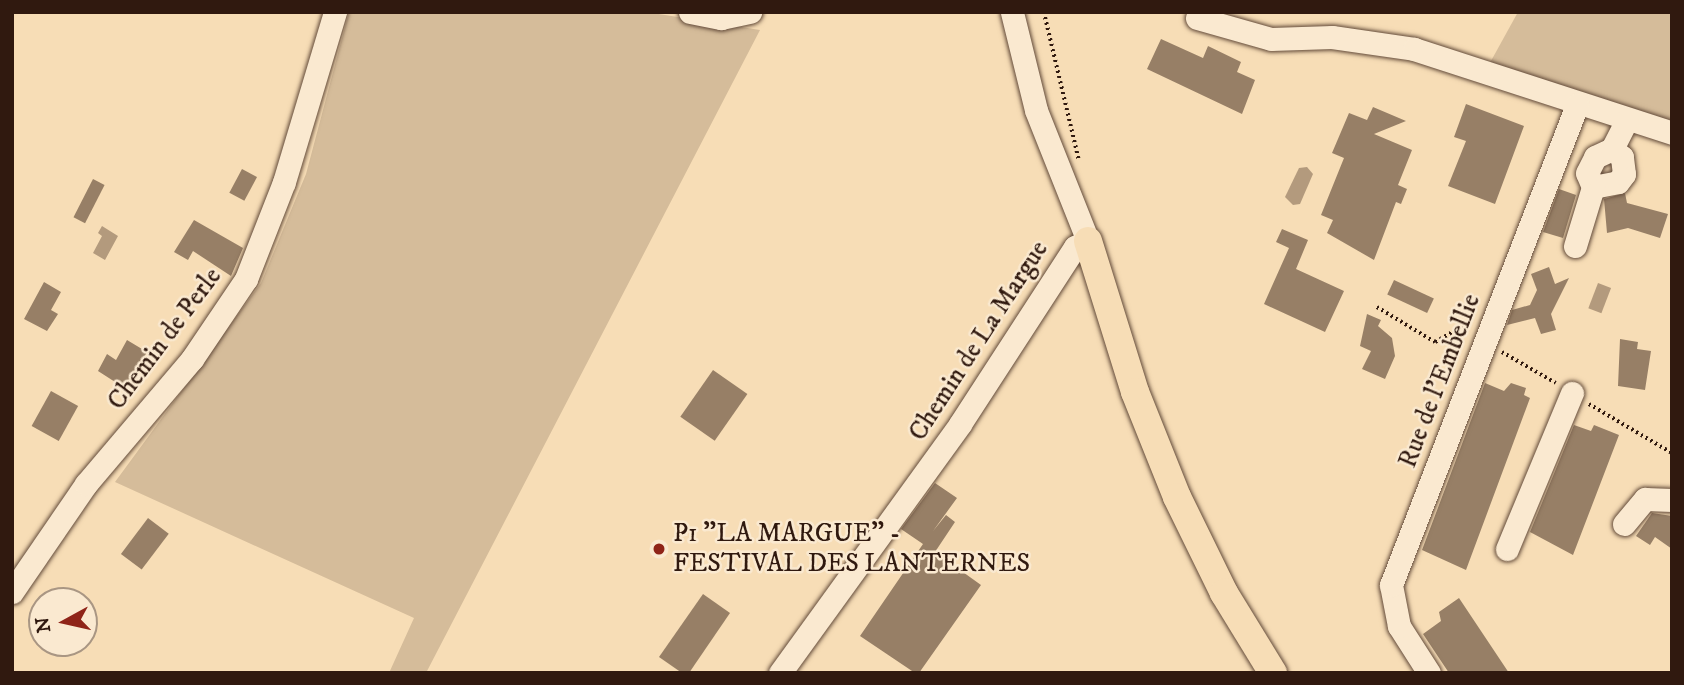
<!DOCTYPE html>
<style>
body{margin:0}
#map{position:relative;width:1684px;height:685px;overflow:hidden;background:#f7ddb6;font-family:"IM FELL DW Pica",serif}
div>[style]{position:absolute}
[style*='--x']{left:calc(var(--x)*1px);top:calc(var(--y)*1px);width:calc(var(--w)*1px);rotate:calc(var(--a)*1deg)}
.green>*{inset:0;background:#d5bc9a}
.water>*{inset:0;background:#b39a7d;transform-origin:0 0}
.building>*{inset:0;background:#977f66;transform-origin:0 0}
.path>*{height:3.5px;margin-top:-1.75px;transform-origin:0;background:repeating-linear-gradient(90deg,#30190f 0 2px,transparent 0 5.5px)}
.roads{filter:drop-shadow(0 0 2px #624a39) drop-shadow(0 0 2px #624a39)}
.minor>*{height:23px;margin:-11.5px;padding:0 11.5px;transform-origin:11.5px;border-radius:11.5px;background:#fae9d0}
.major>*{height:28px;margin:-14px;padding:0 14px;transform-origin:14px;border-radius:14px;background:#f7ddb6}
.dots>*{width:19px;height:19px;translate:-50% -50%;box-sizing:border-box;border:4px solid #fae9d0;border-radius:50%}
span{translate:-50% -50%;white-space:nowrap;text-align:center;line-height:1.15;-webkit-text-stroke:5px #fae9d0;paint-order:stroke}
.street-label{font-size:26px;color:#30190f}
.poi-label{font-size:26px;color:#30190f}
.left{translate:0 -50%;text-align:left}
.frame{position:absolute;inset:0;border:14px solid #30190f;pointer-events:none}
.north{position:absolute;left:28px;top:587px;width:70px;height:70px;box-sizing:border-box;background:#fae9d0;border:2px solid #a99683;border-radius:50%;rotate:262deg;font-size:19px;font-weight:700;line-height:28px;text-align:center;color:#30190f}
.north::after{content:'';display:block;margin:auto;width:24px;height:32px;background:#8f2418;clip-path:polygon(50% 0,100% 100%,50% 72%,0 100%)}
</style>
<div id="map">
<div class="green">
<i style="clip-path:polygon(349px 12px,646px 12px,760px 30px,426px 673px,389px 673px,414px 618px,115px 482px,261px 283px,306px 174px)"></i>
<i style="clip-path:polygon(1518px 12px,1672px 12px,1672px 133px,1486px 70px)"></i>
</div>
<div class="water">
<i style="clip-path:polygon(1299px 168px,1307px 167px,1313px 174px,1300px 204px,1293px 205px,1285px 197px)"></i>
<i style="clip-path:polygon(102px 226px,118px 236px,105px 260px,93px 253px,102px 236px,98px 233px)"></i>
<i style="left:1598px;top:283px;width:14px;height:27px;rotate:21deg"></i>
</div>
<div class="building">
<i style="clip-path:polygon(1161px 39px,1203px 58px,1208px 46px,1241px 62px,1237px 72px,1255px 80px,1242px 114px,1147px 69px)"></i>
<i style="clip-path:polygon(1466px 104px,1524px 126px,1495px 204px,1448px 186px,1466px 141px,1454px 137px)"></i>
<i style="clip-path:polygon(1373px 107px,1406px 121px,1374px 134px,1412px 150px,1398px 185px,1407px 189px,1401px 204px,1396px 202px,1374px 260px,1327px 233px,1333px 220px,1321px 215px,1344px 158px,1332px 153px,1349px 113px,1367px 120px)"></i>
<i style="left:242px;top:169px;width:17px;height:27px;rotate:28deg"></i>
<i style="left:93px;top:179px;width:13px;height:43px;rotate:27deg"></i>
<i style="clip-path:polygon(1559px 189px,1576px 195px,1563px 238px,1543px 232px)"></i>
<i style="clip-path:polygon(1625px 193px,1627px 203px,1668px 214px,1660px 238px,1628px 228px,1607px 233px,1604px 199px)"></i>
<i style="clip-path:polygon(194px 220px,243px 248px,231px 276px,193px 251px,188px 260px,174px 252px)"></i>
<i style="clip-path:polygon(1282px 229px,1308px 240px,1296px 269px,1344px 291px,1325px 332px,1264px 304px,1289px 248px,1276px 242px)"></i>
<i style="clip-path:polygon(1549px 267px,1555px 284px,1569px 278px,1551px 314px,1556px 330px,1541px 334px,1535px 318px,1507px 325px,1512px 310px,1530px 305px,1537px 290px,1531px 274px)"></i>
<i style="left:1394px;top:280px;width:44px;height:16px;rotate:25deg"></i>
<i style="clip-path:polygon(44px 282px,61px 292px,51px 310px,58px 314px,47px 331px,24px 319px)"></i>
<i style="clip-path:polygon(1367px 314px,1381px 320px,1378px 326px,1392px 338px,1395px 356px,1385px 379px,1362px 369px,1371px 351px,1360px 346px)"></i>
<i style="clip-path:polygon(1620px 339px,1638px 342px,1637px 349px,1651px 351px,1645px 390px,1618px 386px)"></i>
<i style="clip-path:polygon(127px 340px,147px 352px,126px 389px,98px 371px,107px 354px,116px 360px)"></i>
<i style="left:713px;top:370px;width:42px;height:57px;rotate:35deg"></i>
<i style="clip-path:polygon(1485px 383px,1504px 391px,1511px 383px,1526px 388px,1524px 395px,1530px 398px,1466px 570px,1422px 550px)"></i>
<i style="left:51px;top:391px;width:31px;height:40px;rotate:29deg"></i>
<i style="clip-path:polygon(1574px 425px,1591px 431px,1594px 425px,1619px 435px,1573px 555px,1530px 532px)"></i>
<i style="clip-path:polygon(935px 483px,957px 498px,933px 531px,946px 515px,955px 522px,935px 552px,981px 585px,919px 673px,915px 673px,860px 636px,923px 544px,901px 529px)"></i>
<i style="clip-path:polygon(1652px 513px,1672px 516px,1672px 549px,1655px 537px,1650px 545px,1636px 536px)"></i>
<i style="left:148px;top:518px;width:26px;height:45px;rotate:37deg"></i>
<i style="clip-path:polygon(703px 594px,730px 613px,689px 673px,682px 673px,659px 657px)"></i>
<i style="clip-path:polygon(1459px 598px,1509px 673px,1449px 673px,1423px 634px,1441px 621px,1439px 612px)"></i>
</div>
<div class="path">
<i style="--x:1044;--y:12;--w:152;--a:76.7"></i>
<i style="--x:1377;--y:307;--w:68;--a:31.1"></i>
<i style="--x:1435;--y:342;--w:30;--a:-30"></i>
<i style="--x:1461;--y:327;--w:9;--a:36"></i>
<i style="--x:1502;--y:352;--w:62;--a:29.9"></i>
<i style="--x:1589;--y:404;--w:96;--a:30.6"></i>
</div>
<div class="roads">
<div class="minor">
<i style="--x:690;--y:12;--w:32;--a:11"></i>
<i style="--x:721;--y:18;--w:30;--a:-12"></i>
<i style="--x:1197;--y:18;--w:77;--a:15.8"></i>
<i style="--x:1271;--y:39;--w:61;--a:-1.9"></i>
<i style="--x:1332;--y:37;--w:83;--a:8.3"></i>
<i style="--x:1414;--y:49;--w:271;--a:18"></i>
<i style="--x:1593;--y:187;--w:25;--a:-11"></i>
<i style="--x:1618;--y:182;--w:10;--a:-53"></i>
<i style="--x:1624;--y:174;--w:17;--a:-97"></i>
<i style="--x:1622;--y:157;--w:13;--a:-141"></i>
<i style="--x:1575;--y:246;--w:62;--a:-73"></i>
<i style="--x:1593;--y:187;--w:15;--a:-113"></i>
<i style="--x:1587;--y:173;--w:18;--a:-63"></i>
<i style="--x:1595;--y:157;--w:19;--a:-25"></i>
<i style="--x:1612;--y:149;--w:33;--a:-63"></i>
<i style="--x:1624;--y:524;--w:33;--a:-50"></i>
<i style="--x:1645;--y:499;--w:27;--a:2"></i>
<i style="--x:1507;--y:549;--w:169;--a:-67.4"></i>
<i style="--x:12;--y:592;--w:131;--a:-55.6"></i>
<i style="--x:86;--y:484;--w:164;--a:-49.7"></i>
<i style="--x:192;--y:359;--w:97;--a:-56"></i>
<i style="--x:246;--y:279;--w:104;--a:-68.6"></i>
<i style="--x:284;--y:182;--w:177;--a:-73.3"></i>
<i style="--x:780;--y:673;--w:307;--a:-54.1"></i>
<i style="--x:960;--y:424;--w:211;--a:-57"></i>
<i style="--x:1075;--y:247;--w:14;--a:-25"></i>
<i style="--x:1088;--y:241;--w:141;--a:-111.7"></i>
<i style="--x:1036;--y:110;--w:101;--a:-103.8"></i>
<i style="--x:1429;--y:673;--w:56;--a:-122.6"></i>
<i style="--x:1399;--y:626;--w:42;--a:-101"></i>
<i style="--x:1391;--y:585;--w:515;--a:-68.82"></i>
</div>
<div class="major">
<i style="--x:1088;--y:241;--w:158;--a:72.7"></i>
<i style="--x:1135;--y:392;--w:113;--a:68.2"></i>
<i style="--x:1177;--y:497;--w:107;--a:63.9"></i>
<i style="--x:1224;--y:593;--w:94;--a:58.5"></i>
</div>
</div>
<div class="dots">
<i style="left:659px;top:549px;background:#8f2418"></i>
</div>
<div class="street-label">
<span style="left:165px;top:339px;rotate:-53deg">Chemin de Perle</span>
<span style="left:979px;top:341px;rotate:-57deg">Chemin de La Margue</span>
<span style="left:1440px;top:381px;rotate:-69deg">Rue de l'Embellie</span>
</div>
<div class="poi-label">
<span class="left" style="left:673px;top:549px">P1 "LA MARGUE" -<br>FESTIVAL DES LANTERNES</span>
</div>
<div class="frame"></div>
<div class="north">N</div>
</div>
